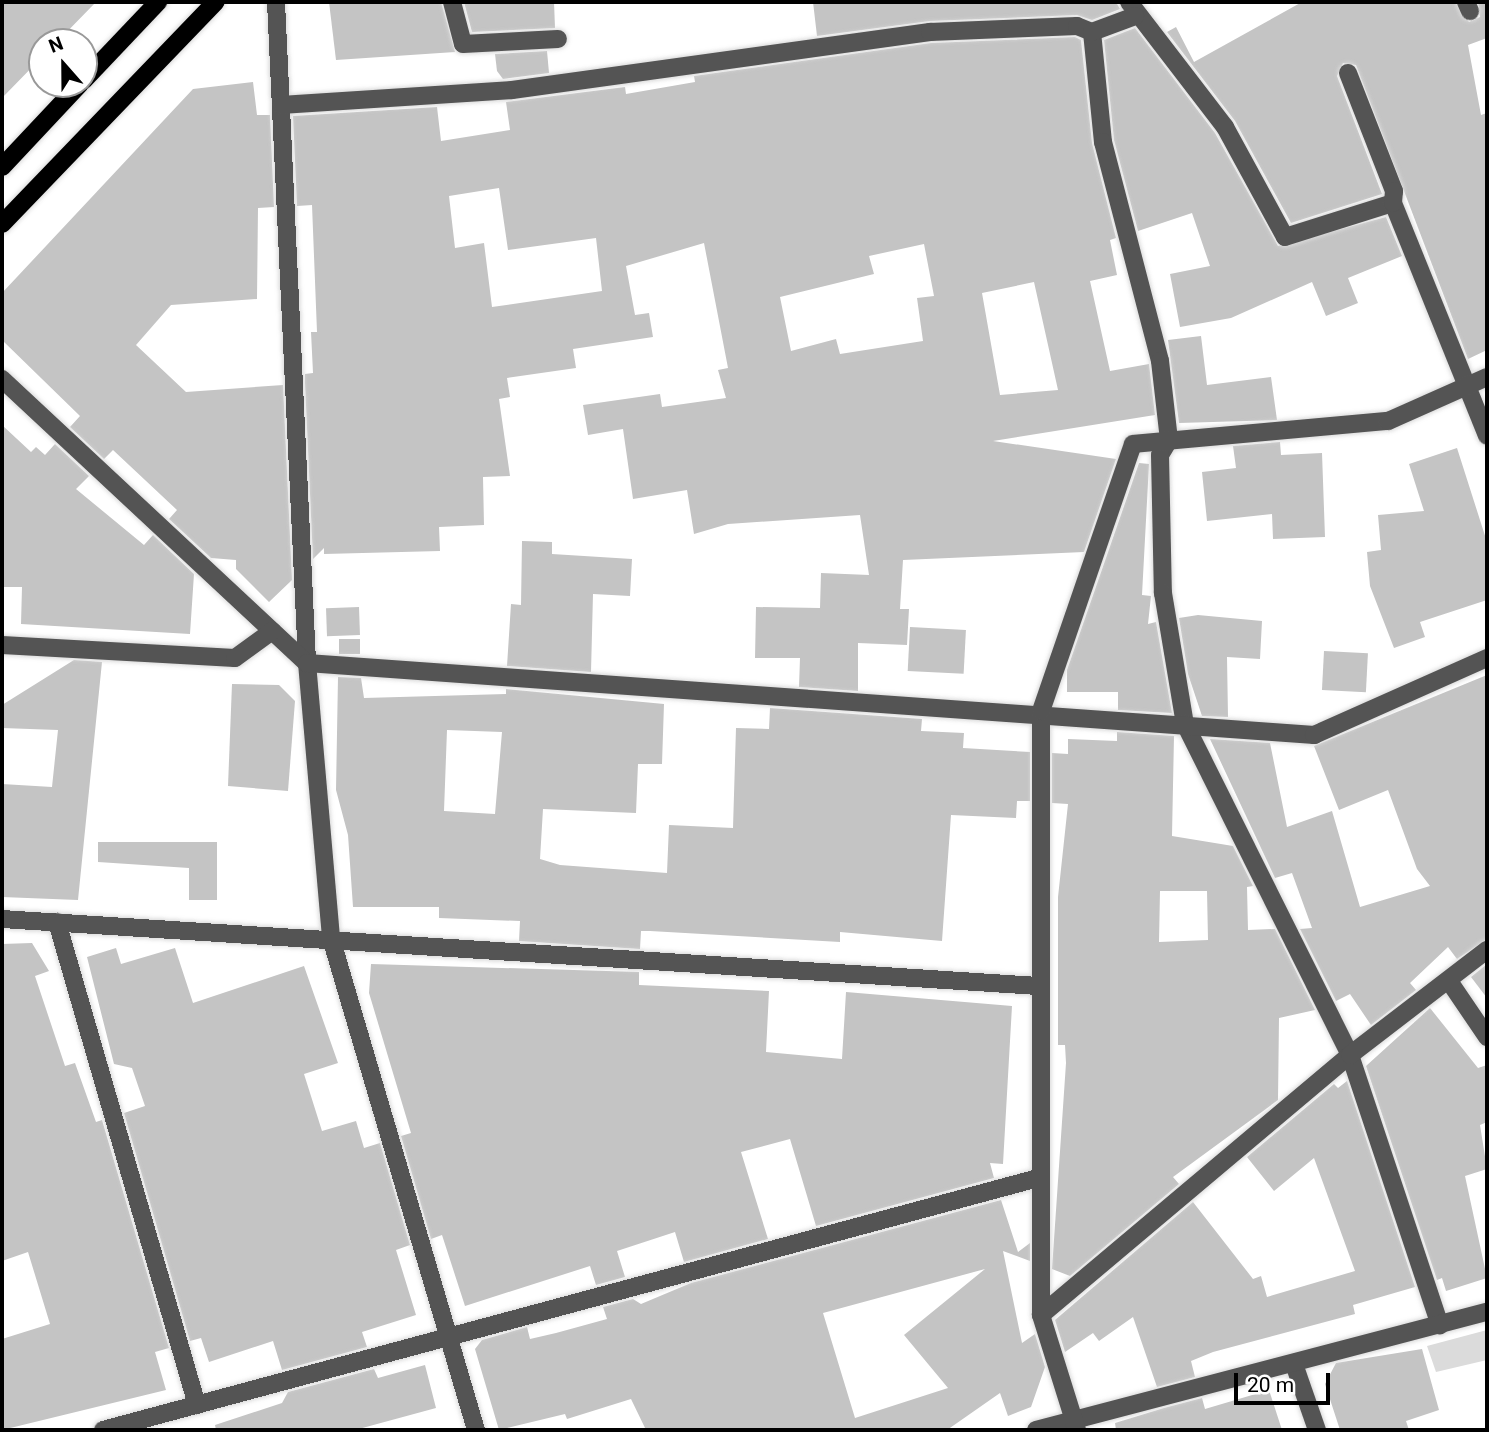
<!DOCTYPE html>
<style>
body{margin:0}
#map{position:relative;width:1489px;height:1432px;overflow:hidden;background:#fff;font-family:Roboto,sans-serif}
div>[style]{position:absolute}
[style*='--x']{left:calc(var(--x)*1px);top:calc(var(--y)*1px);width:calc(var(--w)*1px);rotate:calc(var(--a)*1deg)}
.green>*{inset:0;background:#dbdbdb}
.building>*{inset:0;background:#c4c4c4;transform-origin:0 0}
.roads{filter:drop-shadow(0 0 2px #dbdbdb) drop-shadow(0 0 2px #dbdbdb)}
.minor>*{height:18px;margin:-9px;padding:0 9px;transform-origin:9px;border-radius:9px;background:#545454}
.major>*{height:18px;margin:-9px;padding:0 9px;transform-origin:9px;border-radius:9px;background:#000}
span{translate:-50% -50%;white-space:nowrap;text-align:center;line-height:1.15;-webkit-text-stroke:7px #fff;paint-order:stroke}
.frame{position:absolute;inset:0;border:4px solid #000;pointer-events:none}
.north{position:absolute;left:28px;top:28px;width:70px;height:70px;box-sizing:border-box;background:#fff;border:2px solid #999;border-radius:50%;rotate:339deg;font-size:19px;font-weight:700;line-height:28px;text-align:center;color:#000}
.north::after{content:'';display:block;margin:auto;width:24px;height:32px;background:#000;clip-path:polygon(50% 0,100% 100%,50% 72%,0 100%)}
.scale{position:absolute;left:1234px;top:1373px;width:96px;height:32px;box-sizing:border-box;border:4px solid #000;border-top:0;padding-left:9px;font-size:21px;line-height:24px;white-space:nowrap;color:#000;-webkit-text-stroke:5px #fff;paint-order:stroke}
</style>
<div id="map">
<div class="green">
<i style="clip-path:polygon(1487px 1330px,1487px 1360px,1436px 1372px,1427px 1346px)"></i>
</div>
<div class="building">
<i style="clip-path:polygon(2px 2px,96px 2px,57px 42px,42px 42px,42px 57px,2px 98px)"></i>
<i style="clip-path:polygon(329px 2px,441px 2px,455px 52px,336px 60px)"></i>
<i style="clip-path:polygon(464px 2px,554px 2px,555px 28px,472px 32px)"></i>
<i style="clip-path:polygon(813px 2px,1116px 2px,1120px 9px,1092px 20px,1077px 15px,930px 21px,817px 36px)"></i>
<i style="clip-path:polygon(1302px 2px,1455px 2px,1469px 22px,1480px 17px,1478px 2px,1487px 2px,1487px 38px,1468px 45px,1481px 115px,1487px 113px,1487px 350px,1468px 359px,1356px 65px,1343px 63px,1337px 76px,1382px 194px,1291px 223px,1235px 121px,1167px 32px,1176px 27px,1194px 62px)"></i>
<i style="clip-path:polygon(1135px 28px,1215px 133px,1278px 246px,1386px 217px,1402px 256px,1348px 278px,1358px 303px,1326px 316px,1312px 282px,1231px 318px,1180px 327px,1170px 274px,1210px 266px,1192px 213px,1138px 231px,1114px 140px,1104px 40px)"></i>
<i style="clip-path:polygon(evenodd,1075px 37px,1081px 40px,1092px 143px,1116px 238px,1110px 240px,1117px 275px,1090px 281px,1110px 371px,1149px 364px,1155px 415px,993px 441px,1116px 459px,1084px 552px,903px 560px,900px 609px,909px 609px,907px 645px,858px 643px,858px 691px,799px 687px,800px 658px,755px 658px,756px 607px,820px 608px,821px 573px,869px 575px,860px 515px,728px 524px,694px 534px,687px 490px,633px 499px,623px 429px,588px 435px,583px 405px,660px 394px,662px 407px,726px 398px,718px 370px,728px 368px,704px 243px,626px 266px,635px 315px,649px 313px,653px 337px,573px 349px,576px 368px,507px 378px,510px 397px,499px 399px,510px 476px,483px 477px,484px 525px,439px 527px,440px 551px,324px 554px,324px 548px,313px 559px,305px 383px,305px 374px,313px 373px,311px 332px,317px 332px,312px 205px,297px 206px,293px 116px,437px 107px,441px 141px,510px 130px,506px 102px,625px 87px,626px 94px,695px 82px,694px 76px,931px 43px,1075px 37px,499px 188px,508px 250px,596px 238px,602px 291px,492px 307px,484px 243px,455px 248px,449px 196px,499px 188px,1075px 37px,924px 244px,934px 296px,917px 298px,923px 341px,840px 354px,836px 339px,791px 351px,780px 297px,874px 274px,869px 256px,924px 244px,1075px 37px,1034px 282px,1058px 390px,1000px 395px,982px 293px,1034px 282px)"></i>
<i style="clip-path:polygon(547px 51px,549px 73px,503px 79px,497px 71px,495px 54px)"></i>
<i style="clip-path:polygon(253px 82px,257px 115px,270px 115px,274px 207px,258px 208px,257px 299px,171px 305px,136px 345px,186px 392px,283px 385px,292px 580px,269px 602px,236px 569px,236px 560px,211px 558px,169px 519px,177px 510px,113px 450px,104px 459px,70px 427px,80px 416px,2px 340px,2px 293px,193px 89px)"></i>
<i style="clip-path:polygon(1201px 336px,1207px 385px,1271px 377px,1277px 420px,1179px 423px,1168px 340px)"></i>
<i style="clip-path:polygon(2px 425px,31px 452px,36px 447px,45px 455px,55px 444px,89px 476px,76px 489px,144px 545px,153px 535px,194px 574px,190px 634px,21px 624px,22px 587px,2px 587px)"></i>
<i style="clip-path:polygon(1280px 442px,1281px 455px,1322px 453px,1325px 537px,1273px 539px,1272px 514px,1207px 521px,1202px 472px,1236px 468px,1233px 446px)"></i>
<i style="clip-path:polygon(1457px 448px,1487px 542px,1487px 600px,1420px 622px,1425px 637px,1394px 648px,1370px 586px,1367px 552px,1381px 550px,1378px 515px,1424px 511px,1409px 464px)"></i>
<i style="clip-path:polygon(1139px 463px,1149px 464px,1142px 595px,1151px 596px,1148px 624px,1156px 622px,1172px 713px,1118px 710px,1118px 692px,1067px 692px,1067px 670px)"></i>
<i style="clip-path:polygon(522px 541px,552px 542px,552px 554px,632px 559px,630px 596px,593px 594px,591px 672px,507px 666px,511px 604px,521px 605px)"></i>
<i style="left:359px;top:607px;width:28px;height:33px;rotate:88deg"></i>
<i style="clip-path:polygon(1198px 615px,1262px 621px,1260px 659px,1227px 657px,1228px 717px,1202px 716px,1188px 674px,1179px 618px)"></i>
<i style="left:910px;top:627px;width:56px;height:44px;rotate:3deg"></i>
<i style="left:339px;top:639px;width:21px;height:15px"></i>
<i style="left:1324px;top:651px;width:44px;height:39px;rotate:3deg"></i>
<i style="clip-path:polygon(74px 660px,102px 662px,78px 900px,2px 897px,2px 784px,52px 787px,58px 730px,2px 728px,2px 705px)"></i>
<i style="clip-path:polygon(1487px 675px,1487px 939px,1457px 959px,1448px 947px,1410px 983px,1416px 990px,1371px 1025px,1350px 994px,1336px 1001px,1300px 929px,1312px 928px,1292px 873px,1275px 878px,1210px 739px,1270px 743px,1287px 827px,1332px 811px,1360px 907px,1430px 886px,1417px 869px,1388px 790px,1339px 810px,1314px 746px)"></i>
<i style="clip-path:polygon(evenodd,338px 677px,361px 678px,364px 698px,506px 694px,506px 689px,664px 704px,662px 764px,638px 764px,636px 813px,543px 809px,540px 859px,560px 865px,667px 873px,669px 825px,733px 828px,736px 728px,769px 729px,770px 708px,922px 719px,921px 731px,964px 733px,963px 748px,1030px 752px,1030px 801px,1017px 801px,1016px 818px,951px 815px,942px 941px,840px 932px,840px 942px,650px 931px,641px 931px,640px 949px,519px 941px,520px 921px,439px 918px,439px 907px,353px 907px,348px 835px,336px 790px,338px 677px,447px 730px,502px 732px,495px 814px,444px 811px,447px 730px)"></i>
<i style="clip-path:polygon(232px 684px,279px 685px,295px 701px,288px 791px,228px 786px)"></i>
<i style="clip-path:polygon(evenodd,1117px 732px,1174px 736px,1172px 836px,1233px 846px,1253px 886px,1247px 887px,1248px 930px,1275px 929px,1315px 1010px,1279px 1018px,1278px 1100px,1173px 1177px,1179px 1184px,1070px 1276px,1052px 1269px,1066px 1063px,1065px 1045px,1058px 1045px,1058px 897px,1068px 804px,1052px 803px,1052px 753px,1068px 754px,1068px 739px,1117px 741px,1117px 732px,1160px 891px,1207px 891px,1208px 940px,1159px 942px,1160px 891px)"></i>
<i style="clip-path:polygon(98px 842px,217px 842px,217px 900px,189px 900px,189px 868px,98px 862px)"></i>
<i style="clip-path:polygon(32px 943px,49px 971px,35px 976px,65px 1066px,75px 1063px,96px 1122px,102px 1120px,169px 1348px,155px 1352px,166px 1390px,2px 1430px,2px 1339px,50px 1324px,28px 1252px,2px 1261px,2px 944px)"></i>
<i style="clip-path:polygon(116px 948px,121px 964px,175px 948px,193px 1003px,304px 966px,338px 1063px,304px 1074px,322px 1131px,356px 1121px,364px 1148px,380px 1143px,410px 1245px,396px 1250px,416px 1315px,362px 1332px,367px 1347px,282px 1370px,273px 1341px,209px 1362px,201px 1338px,190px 1341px,124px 1113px,145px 1106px,132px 1068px,114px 1064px,87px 957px)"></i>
<i style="clip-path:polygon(371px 964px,639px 972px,639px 985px,769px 991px,766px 1052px,842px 1059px,846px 992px,1012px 1006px,1003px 1164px,990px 1163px,994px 1178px,816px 1226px,790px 1139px,741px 1152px,768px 1239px,684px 1262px,675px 1232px,617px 1251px,625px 1277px,596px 1285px,590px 1266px,465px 1306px,442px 1235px,431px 1239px,401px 1136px,411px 1133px,369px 993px)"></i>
<i style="clip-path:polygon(1487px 964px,1487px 998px,1471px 977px)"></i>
<i style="clip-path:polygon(1430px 1008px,1478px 1068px,1487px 1065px,1487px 1122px,1480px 1125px,1487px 1169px,1465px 1176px,1487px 1278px,1446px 1291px,1442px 1278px,1437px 1280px,1366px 1066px)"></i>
<i style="clip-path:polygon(1347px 1081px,1415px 1287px,1353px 1305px,1355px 1314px,1213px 1352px,1191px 1361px,1195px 1377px,1157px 1387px,1133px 1317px,1099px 1341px,1093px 1333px,1065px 1352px,1055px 1320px,1193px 1202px,1253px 1279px,1261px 1276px,1267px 1297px,1355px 1271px,1314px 1158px,1274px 1191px,1247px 1157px,1334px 1084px,1338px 1088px)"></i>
<i style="clip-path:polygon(evenodd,1001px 1200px,1018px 1252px,1030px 1243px,1030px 1261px,1003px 1251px,1022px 1343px,1035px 1334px,1045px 1367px,1031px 1407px,1008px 1416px,1000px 1393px,947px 1430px,646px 1430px,631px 1399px,567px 1419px,565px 1414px,499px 1430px,475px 1349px,482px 1340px,527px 1327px,530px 1339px,556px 1333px,607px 1319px,603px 1307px,633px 1299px,641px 1304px,691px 1283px,1001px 1200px,985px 1269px,904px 1335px,948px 1388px,855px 1418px,823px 1313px,985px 1269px)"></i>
<i style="clip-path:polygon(1422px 1349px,1439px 1410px,1406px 1421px,1409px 1430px,1340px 1430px,1325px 1384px,1336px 1363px)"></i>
<i style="clip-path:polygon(425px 1365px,436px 1408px,355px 1430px,216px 1430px,215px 1425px,282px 1403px,288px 1392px,374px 1369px,378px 1378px)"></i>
<i style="clip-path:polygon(1269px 1390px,1282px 1430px,1116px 1430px,1115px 1423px,1164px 1408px,1202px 1398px,1205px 1409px)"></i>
</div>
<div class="roads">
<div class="minor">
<i style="--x:276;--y:2;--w:662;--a:87.31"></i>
<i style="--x:307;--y:663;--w:276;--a:85"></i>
<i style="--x:331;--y:938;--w:513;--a:73.58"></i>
<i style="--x:452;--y:2;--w:43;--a:75.3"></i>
<i style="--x:463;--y:44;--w:95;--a:-3"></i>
<i style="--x:1129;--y:2;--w:158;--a:52.5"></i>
<i style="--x:1225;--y:127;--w:125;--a:61.4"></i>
<i style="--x:1285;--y:237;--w:113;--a:-17.5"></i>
<i style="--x:1393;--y:203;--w:251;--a:68"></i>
<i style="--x:1466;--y:2;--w:10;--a:66"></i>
<i style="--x:1092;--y:32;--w:111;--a:84.3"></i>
<i style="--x:1103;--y:142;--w:226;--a:75.4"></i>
<i style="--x:1160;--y:361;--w:80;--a:83.5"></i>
<i style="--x:1169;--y:440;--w:17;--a:121"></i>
<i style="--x:1160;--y:455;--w:138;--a:88.8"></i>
<i style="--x:1163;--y:593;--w:133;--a:80.5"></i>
<i style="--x:1185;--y:724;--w:370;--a:63.5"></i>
<i style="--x:1350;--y:1055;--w:285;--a:71.6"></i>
<i style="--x:1348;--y:73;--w:127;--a:68.7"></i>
<i style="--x:1394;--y:191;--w:12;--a:95"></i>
<i style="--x:282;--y:105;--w:230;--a:-3.7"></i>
<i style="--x:512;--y:90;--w:422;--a:-7.9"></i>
<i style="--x:930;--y:32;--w:147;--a:-2.3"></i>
<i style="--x:1077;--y:26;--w:16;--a:22"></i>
<i style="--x:1092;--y:32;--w:46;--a:-20.4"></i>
<i style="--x:2;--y:379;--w:417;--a:43"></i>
<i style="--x:307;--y:663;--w:1010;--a:4.09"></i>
<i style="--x:1314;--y:735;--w:189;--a:-24"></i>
<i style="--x:2;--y:645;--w:233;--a:3.2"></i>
<i style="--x:235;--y:658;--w:46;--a:-36.1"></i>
<i style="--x:2;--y:919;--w:1039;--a:3.7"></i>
<i style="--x:57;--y:922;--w:503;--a:73.84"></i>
<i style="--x:1449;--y:981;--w:68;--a:55.8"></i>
<i style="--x:1041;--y:1315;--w:404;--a:-40.1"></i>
<i style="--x:1350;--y:1055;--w:173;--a:-37.5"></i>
<i style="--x:1294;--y:1364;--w:70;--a:70.8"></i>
<i style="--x:103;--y:1430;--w:968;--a:-15.08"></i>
<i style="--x:1036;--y:1430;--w:466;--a:-14.7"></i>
<i style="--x:1077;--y:1430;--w:121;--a:-107.4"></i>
<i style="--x:1041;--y:1315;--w:604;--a:-90"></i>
<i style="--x:1041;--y:711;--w:282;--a:-71"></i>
<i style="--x:1133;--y:444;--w:256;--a:-5.2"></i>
<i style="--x:1388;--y:421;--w:108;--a:-24"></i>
</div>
<div class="major">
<i style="--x:84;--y:80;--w:108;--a:-46.5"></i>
<i style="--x:2;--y:167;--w:114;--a:-46.8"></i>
<i style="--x:2;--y:224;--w:308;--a:-46.1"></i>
</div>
</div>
<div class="frame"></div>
<div class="north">N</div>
<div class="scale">20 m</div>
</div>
